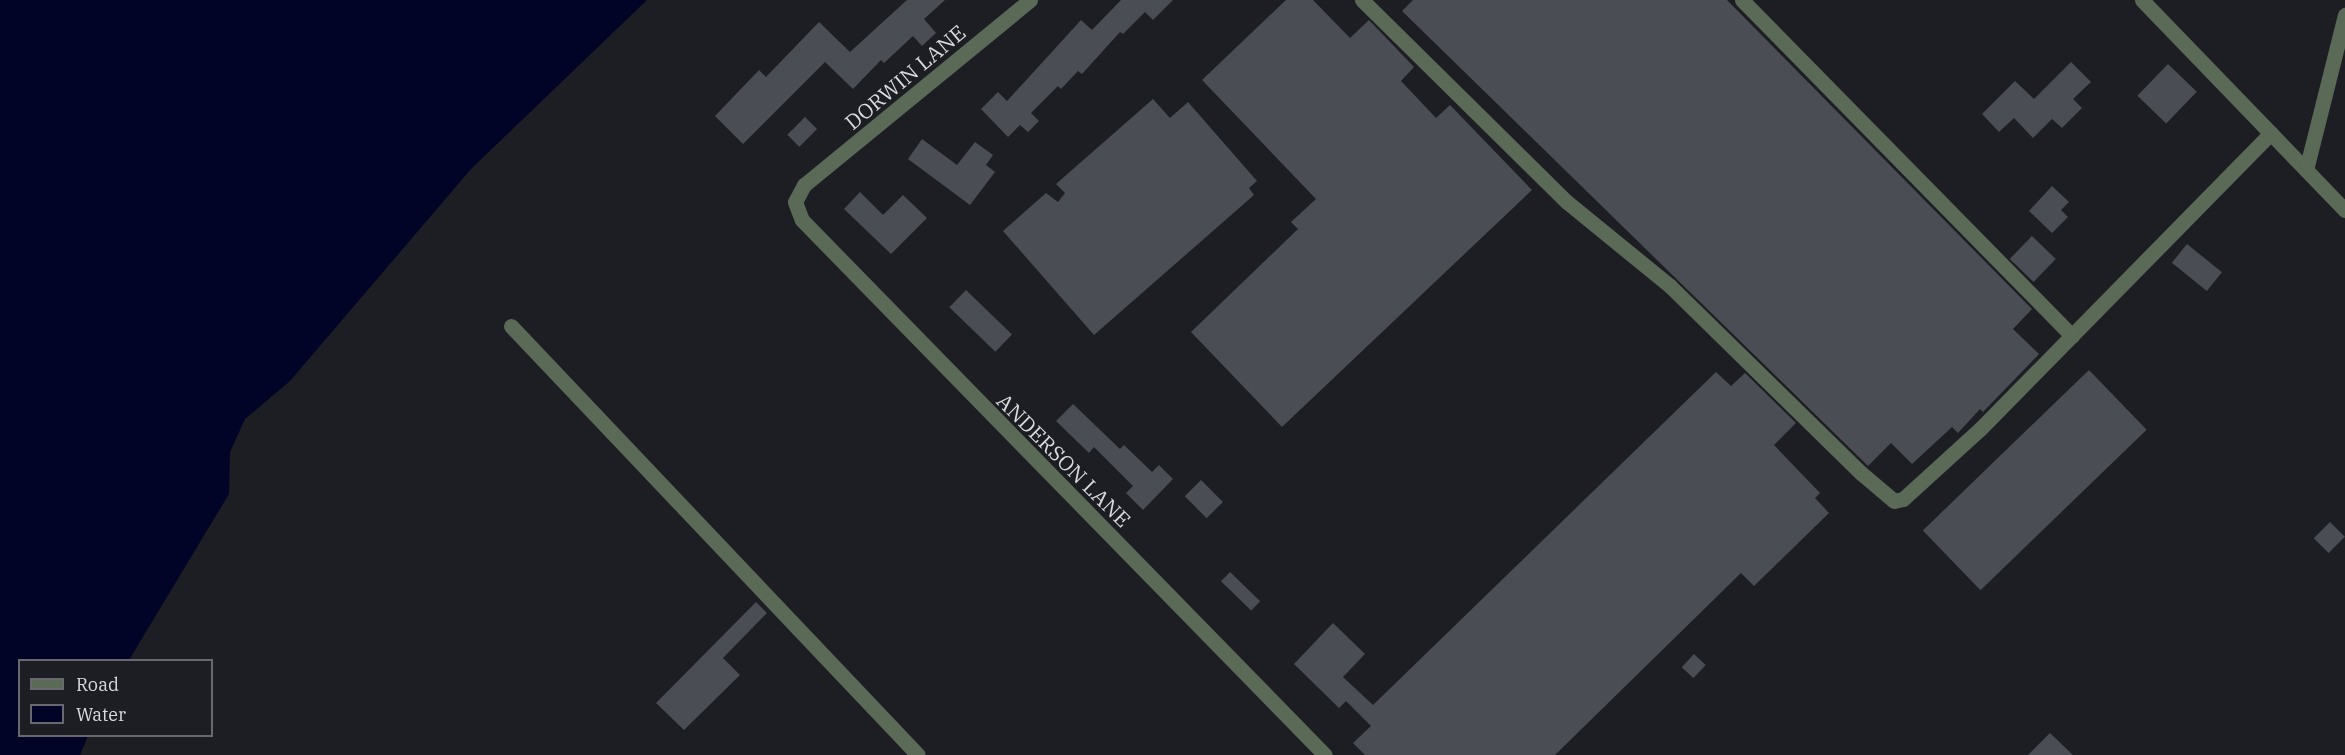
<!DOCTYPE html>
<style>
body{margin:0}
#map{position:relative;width:2345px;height:755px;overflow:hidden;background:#1c1e24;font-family:"IBM Plex Serif",serif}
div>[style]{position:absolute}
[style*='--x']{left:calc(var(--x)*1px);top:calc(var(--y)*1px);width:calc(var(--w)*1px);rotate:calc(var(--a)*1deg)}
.water>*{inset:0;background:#010426}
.building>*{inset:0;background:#4a4d54;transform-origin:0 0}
.minor>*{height:15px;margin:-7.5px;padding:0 7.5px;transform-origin:7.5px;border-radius:7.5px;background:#5b6957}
span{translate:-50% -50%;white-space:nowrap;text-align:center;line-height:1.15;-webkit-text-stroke:5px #1c1e24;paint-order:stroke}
.street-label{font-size:21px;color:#d8dade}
.legend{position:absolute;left:18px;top:659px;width:195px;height:78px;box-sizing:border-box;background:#1c1e24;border:2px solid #67696e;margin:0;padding:8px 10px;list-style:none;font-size:18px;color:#d8dade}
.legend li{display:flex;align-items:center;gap:12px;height:30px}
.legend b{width:30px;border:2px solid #67696e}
</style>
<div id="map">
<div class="water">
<i style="clip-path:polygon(0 0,647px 0,471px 169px,290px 381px,245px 419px,230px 452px,229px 494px,129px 660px,20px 660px,20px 736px,88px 736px,80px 755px,0 755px)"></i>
</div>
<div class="building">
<i style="clip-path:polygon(907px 0,945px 0,924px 19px,936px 33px,922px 46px,913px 36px,884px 63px,881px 60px,853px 89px,825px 62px,743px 144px,715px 116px,759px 70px,766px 77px,819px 22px,850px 52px)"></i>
<i style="clip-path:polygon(1121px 0,1173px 0,1153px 20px,1145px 12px,1123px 34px,1120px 32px,1082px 74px,1078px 71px,1061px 89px,1058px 86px,1031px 113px,1039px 121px,1028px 132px,1020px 125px,1008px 137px,981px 109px,998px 92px,1007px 101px,1081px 20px,1092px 30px)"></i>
<i style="clip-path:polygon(1286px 0,1313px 0,1350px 38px,1369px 20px,1414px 67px,1401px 81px,1436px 118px,1450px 105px,1532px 190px,1282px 427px,1191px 332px,1298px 229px,1291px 222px,1316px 199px,1202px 80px)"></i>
<i style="clip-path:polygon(1413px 0,1727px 0,2032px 309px,2013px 329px,2039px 354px,1983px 412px,1980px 409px,1958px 433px,1952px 427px,1912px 464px,1891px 443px,1868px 466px,1402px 11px)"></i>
<i style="clip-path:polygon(2071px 62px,2091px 82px,2073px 99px,2082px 108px,2062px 128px,2052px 119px,2033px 138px,2014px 118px,1999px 132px,1982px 114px,2015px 81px,2034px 99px)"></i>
<i style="left:2168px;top:64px;width:40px;height:44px;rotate:44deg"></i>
<i style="clip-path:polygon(1153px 99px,1170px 118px,1188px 102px,1257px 181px,1249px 188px,1254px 195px,1094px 335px,1003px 231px,1046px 193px,1058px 202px,1065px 193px,1056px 184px)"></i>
<i style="left:805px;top:117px;width:17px;height:25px;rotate:45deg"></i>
<i style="clip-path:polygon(922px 139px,957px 165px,975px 142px,993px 155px,986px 165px,995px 172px,970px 205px,908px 159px)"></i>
<i style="clip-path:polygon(2052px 186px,2069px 202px,2061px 210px,2068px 217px,2052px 233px,2029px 211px)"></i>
<i style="clip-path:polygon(860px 192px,883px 215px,903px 195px,927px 218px,891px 254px,844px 209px)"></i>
<i style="left:2032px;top:236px;width:33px;height:32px;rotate:44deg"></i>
<i style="left:2187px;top:244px;width:45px;height:24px;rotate:39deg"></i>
<i style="left:966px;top:290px;width:64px;height:24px;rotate:44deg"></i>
<i style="left:2089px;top:370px;width:83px;height:231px;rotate:46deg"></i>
<i style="clip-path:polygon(1716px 372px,1731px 386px,1745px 373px,1796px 423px,1774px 445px,1820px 493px,1815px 498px,1829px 513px,1754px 586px,1741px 573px,1555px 755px,1365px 755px,1353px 743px,1371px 726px,1346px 701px,1339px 708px,1294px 664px,1333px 623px,1365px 654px,1343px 677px,1373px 705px)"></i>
<i style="clip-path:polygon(1073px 404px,1120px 449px,1124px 445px,1152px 472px,1159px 465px,1173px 479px,1143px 510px,1126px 493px,1133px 486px,1094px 447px,1089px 453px,1056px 421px)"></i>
<i style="left:1201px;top:480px;width:31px;height:23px;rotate:45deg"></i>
<i style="left:2330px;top:522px;width:21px;height:23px;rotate:45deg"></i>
<i style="left:1230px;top:572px;width:42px;height:13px;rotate:44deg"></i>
<i style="clip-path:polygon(756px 602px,767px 613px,723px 658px,740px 675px,684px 730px,656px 703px)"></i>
<i style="left:1694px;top:654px;width:16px;height:18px;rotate:43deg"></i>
<i style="clip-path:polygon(2050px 733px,2073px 755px,2028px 755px)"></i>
</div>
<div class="minor">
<i style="--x:1030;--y:0;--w:292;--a:140.7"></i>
<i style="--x:804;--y:185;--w:19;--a:118"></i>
<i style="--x:795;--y:202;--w:19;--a:69"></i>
<i style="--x:802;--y:220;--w:748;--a:45.65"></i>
<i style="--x:1362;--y:0;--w:288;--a:44.6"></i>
<i style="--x:1567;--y:202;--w:133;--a:39.2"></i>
<i style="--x:1670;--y:286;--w:267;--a:44.4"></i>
<i style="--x:1861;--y:473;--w:43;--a:40.3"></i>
<i style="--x:1894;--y:501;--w:9;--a:-13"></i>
<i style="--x:1903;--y:499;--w:104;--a:-42.3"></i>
<i style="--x:1980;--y:429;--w:415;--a:-45.5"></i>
<i style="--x:1742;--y:0;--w:471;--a:45.5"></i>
<i style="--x:2142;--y:0;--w:292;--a:46"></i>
<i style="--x:2306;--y:170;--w:160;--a:-75.9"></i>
<i style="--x:511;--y:326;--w:591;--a:46.51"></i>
</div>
<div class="street-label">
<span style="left:905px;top:77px;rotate:-40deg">DORWIN LANE</span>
<span style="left:1064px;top:460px;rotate:45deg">ANDERSON LANE</span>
</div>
<ul class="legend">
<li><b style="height:8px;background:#5b6957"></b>Road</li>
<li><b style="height:16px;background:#010426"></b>Water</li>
</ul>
</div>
